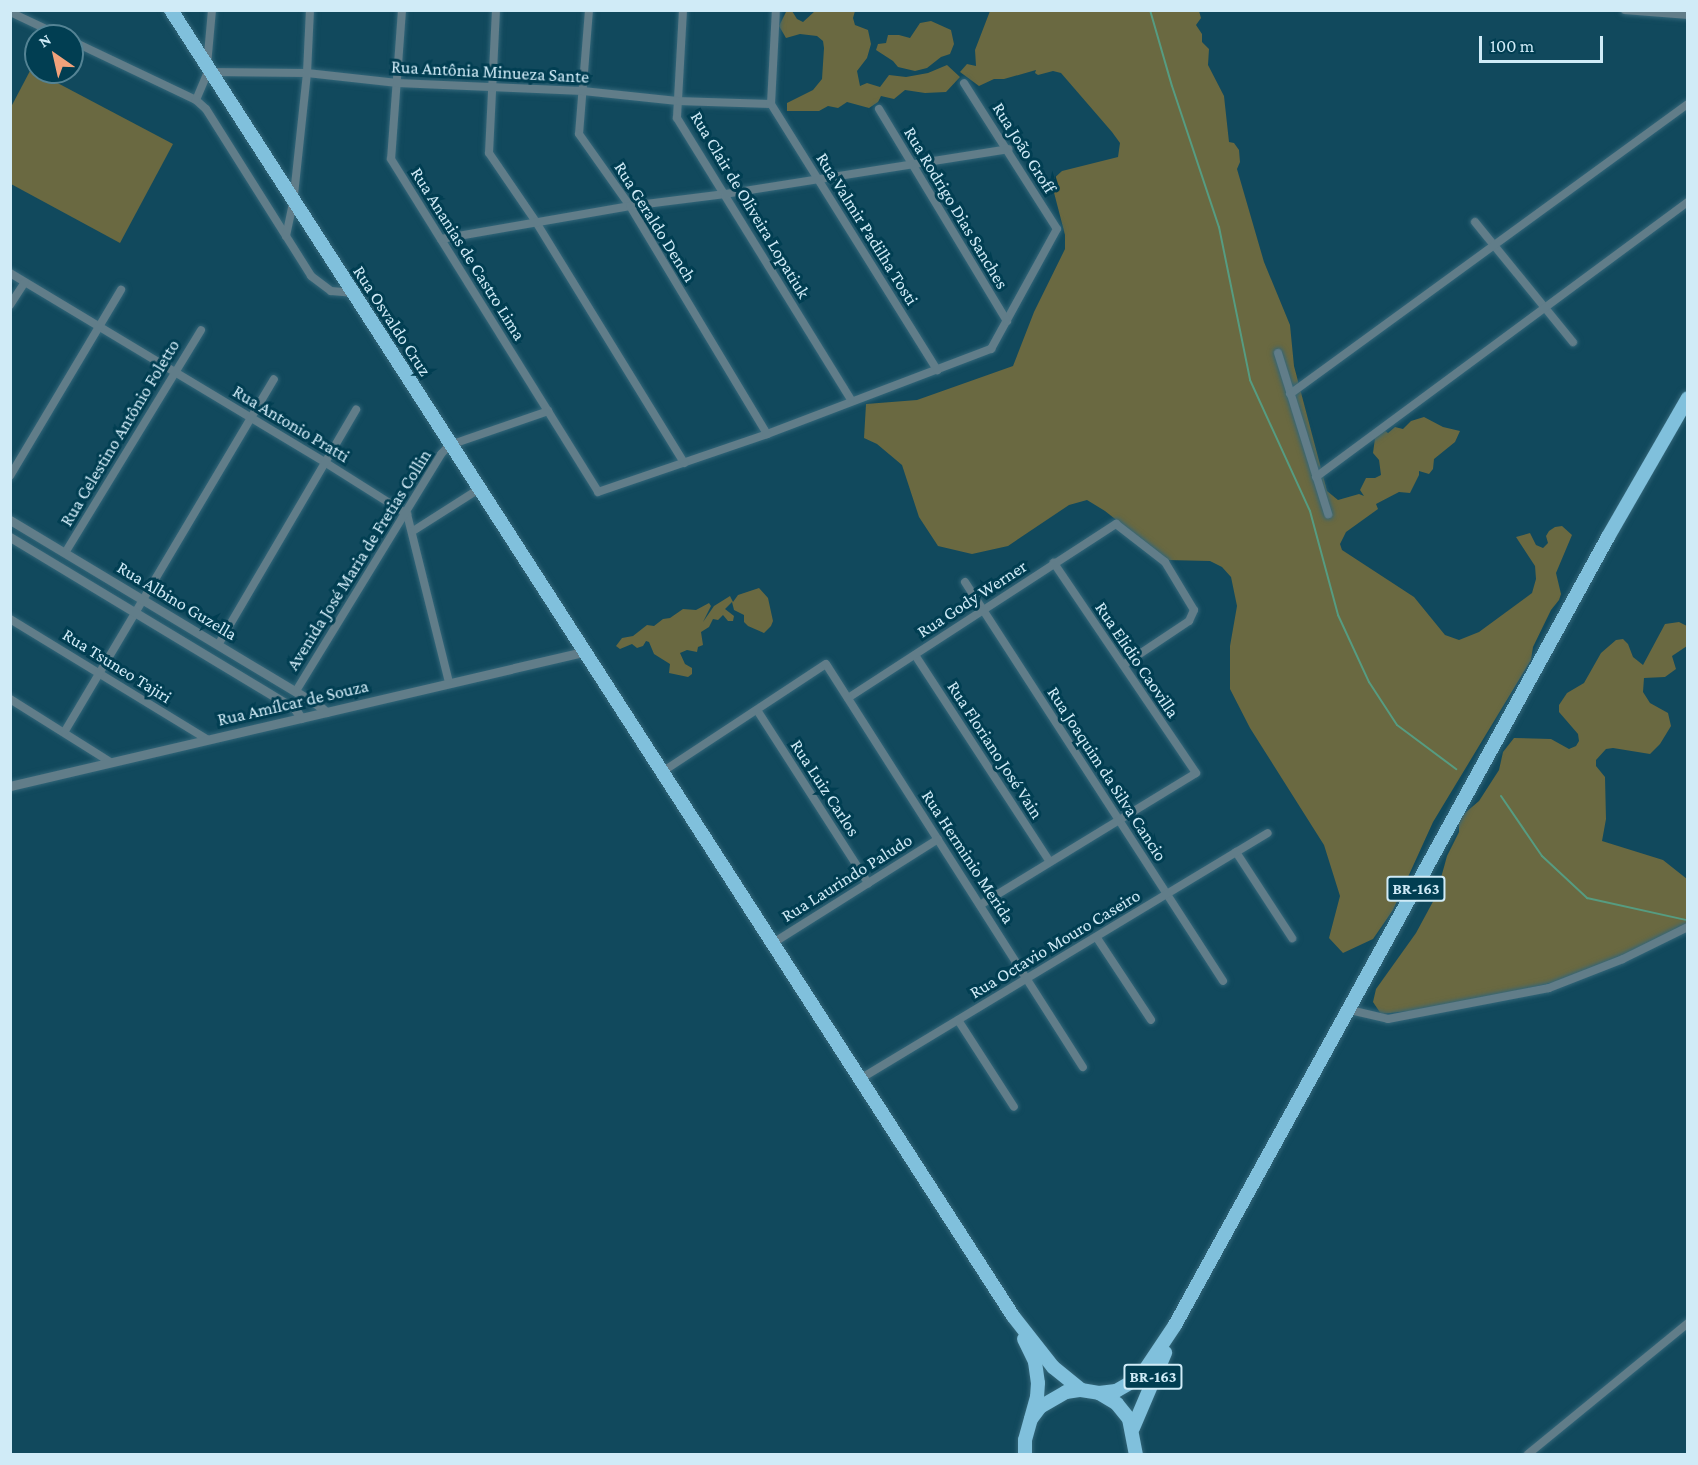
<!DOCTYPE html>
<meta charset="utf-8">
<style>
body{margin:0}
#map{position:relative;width:1698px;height:1465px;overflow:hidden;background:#11495d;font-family:"Crimson Pro",serif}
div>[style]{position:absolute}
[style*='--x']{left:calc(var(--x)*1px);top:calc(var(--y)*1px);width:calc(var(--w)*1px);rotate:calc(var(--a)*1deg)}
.green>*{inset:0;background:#6a6941}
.stream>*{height:2px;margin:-1px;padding:0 1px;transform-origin:1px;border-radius:1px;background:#569c81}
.roads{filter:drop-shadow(0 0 2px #336679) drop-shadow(0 0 2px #336679)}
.minor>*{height:8px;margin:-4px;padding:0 4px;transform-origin:4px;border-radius:4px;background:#617d89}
.tertiary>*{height:9px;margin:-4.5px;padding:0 4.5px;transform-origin:4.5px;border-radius:4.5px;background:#617d89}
.trunk>*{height:14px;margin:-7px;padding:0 7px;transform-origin:7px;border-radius:7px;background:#80c0dc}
span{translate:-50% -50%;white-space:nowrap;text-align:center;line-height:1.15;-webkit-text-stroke:6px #013e52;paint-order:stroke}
.shield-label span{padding:2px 4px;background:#013e52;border:2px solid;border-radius:4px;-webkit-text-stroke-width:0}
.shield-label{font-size:16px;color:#d0ebf7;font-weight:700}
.street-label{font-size:18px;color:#d0ebf7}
.frame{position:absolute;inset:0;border:12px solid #d0ebf7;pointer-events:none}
.north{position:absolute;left:24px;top:24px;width:60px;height:60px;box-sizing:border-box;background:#013e52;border:2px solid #548394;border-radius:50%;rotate:326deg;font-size:16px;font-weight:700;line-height:24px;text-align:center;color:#d0ebf7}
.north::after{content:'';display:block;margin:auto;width:21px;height:27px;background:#f1a27b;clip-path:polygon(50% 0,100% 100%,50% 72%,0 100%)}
.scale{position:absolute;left:1479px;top:36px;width:124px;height:27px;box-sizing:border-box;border:3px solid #d0ebf7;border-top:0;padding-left:8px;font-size:18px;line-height:21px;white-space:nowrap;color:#d0ebf7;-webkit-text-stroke:4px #013e52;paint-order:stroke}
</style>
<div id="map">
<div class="green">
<i style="clip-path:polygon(787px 10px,792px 11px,797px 19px,803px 22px,815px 11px,855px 11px,853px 18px,855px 25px,868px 30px,871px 44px,867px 58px,857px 71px,860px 86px,867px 83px,880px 87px,889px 75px,906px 77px,928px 73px,947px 65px,960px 77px,946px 92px,925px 93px,905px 90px,894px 99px,881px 96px,878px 102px,869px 108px,847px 102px,838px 108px,828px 106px,819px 111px,787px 111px,787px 103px,813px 90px,822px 79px,824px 48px,823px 41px,817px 36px,800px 34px,786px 38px,779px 26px)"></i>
<i style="clip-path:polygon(990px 11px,1199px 11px,1201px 18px,1196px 25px,1202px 34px,1202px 42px,1209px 49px,1208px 65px,1224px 96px,1229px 142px,1234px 143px,1239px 150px,1240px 162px,1237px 169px,1264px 262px,1290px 325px,1294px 366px,1327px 491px,1338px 500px,1359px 494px,1364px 496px,1360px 490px,1366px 478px,1375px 478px,1381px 475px,1379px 460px,1373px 453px,1375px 438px,1384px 430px,1388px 433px,1395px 427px,1403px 429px,1411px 421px,1424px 417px,1443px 427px,1460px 431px,1455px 442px,1434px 459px,1433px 469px,1429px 474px,1419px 471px,1419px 475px,1410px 493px,1399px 492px,1376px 504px,1378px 509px,1346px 532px,1340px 544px,1342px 550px,1414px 597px,1445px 635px,1459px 640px,1479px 632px,1532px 593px,1536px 579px,1535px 566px,1516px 537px,1530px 533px,1536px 545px,1543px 548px,1548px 543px,1546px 536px,1549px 531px,1555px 527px,1562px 526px,1572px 535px,1556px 573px,1561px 594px,1559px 600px,1551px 610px,1533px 647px,1531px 660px,1433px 822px,1393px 910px,1373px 939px,1343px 953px,1329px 938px,1340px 896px,1324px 845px,1250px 728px,1230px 689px,1230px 646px,1237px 606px,1231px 577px,1222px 567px,1210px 561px,1167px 560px,1105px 511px,1087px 500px,1069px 505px,1008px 546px,972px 554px,938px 546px,919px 517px,902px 465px,877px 444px,864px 438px,866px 404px,917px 400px,1013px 366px,1034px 312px,1065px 249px,1065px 235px,1051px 181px,1062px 171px,1118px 157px,1120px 143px,1112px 132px,1061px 73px,1053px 71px,1038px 75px,1035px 73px,1036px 70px,1004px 79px,994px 79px,979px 86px,960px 72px,967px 64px,976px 66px,975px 50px)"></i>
<i style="clip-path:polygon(931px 21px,951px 30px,954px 44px,950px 54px,941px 57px,927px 68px,915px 71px,898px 67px,893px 61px,876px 50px,878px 44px,886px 43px,888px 35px,899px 35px,910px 38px,920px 23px)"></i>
<i style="clip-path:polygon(31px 69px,173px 144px,120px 243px,11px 184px,11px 107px)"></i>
<i style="clip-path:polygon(759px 588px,768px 598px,773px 621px,771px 626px,764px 633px,748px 626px,744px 622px,744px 615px,734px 610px,732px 602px,725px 609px,734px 616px,733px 621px,728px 621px,723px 615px,718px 620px,713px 619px,709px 627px,701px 632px,703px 645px,698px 647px,697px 652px,687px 650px,680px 653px,685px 664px,692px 668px,692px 674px,688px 677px,669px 673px,670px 664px,654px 654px,649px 642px,646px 641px,643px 646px,637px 648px,632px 644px,620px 649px,616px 646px,622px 638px,633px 636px,647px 625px,654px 626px,663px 619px,670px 618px,683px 609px,696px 610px,709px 603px,711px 606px,703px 622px,714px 606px,730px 596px,733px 602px,738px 595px)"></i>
<i style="clip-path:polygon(1679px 622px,1687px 626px,1687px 646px,1672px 656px,1676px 669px,1665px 677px,1644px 678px,1643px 692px,1650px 703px,1668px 713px,1671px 726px,1660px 744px,1650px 754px,1613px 748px,1606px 749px,1596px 760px,1596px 766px,1605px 777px,1606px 819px,1602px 841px,1663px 860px,1687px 879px,1687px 925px,1625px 955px,1560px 981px,1437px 1008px,1381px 1014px,1373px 1002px,1376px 989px,1416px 933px,1436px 896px,1447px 856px,1459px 832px,1459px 818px,1479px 801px,1499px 770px,1503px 752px,1514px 738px,1551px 739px,1569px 749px,1576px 746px,1579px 741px,1578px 734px,1559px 712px,1559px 705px,1567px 693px,1584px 683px,1601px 653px,1616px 640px,1623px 639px,1628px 644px,1633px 657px,1643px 665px,1665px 624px)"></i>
</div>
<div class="stream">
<i style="--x:1150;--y:10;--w:79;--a:73.9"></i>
<i style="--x:1172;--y:86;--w:149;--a:71.6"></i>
<i style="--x:1219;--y:227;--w:156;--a:78.5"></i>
<i style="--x:1250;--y:380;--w:144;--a:65.4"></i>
<i style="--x:1310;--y:511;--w:108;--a:74.9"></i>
<i style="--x:1338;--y:615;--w:74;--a:65.2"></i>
<i style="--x:1369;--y:682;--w:51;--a:56.9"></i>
<i style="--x:1397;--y:725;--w:74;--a:36.7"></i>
<i style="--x:1501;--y:796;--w:73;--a:55.7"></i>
<i style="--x:1542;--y:856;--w:62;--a:43"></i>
<i style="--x:1587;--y:898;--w:101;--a:12.5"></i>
</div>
<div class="roads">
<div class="minor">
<i style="--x:402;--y:10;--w:149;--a:94.2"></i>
<i style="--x:391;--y:159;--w:392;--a:58.1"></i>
<i style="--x:598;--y:492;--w:179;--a:-18.9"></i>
<i style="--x:767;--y:434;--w:240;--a:-20.8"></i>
<i style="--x:991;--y:349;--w:137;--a:-61.2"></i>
<i style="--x:1057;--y:229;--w:173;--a:-122.5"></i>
<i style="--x:496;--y:10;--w:143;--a:92.8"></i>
<i style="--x:489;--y:153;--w:83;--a:55.7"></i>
<i style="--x:536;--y:222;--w:283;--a:58.4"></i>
<i style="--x:589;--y:10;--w:124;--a:94.6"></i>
<i style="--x:579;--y:134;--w:88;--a:54.7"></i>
<i style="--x:630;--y:206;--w:266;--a:59"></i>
<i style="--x:683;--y:10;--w:108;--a:93.2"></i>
<i style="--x:677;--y:118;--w:331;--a:58.3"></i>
<i style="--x:1625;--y:10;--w:63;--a:4.5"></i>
<i style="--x:10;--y:12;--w:56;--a:25.2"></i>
<i style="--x:72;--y:41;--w:137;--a:25.4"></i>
<i style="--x:196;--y:100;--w:13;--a:42"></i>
<i style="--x:206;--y:109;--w:197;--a:57.8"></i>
<i style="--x:311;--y:276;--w:25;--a:37"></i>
<i style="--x:331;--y:291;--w:21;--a:5"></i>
<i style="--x:207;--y:65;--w:55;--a:-84.8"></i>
<i style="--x:196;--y:100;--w:30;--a:-67"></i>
<i style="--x:208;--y:72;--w:99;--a:0.6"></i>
<i style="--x:307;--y:73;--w:91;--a:6.3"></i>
<i style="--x:397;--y:83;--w:186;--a:2.5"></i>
<i style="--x:583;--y:91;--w:95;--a:6.1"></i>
<i style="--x:677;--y:101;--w:94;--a:1.8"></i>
<i style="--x:771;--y:104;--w:314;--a:58"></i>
<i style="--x:771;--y:104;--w:94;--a:-87"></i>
<i style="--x:879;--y:109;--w:248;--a:58.9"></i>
<i style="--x:1475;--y:222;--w:155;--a:50.8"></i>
<i style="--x:286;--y:236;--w:33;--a:-78"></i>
<i style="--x:293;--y:204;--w:132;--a:-83.9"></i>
<i style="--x:307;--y:73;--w:63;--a:-87.3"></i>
<i style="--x:441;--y:239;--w:192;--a:-9.9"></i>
<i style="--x:630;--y:206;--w:96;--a:-7.2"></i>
<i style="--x:725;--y:194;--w:287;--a:-9"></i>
<i style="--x:10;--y:273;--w:369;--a:31"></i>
<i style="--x:326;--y:463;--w:96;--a:32.2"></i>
<i style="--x:407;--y:514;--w:174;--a:76"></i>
<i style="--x:10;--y:305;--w:27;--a:-57"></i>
<i style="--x:1278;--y:353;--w:169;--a:72.7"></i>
<i style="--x:1290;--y:394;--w:492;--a:-36.1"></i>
<i style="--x:10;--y:476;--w:217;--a:-59.2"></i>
<i style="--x:1316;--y:477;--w:463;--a:-36.5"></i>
<i style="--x:413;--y:531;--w:78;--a:-32.5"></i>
<i style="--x:65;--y:553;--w:261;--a:-58.6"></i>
<i style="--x:965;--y:582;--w:475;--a:57.1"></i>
<i style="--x:10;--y:619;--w:232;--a:31.4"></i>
<i style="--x:218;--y:645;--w:273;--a:-59.6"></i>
<i style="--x:915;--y:655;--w:247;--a:56.9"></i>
<i style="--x:296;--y:691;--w:278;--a:-58.5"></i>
<i style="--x:441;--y:454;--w:13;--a:-45"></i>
<i style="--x:450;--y:445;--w:104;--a:-19.1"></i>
<i style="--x:848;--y:698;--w:320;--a:-33"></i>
<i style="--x:1116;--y:524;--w:62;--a:37.8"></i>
<i style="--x:1165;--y:562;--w:56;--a:58.9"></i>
<i style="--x:1194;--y:610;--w:12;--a:114"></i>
<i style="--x:1189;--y:621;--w:79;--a:146.3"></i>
<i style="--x:10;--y:699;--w:120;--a:32.1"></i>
<i style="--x:757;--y:710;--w:206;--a:57.3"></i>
<i style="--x:65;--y:731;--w:409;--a:-59.3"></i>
<i style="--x:662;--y:772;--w:196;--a:-33.4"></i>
<i style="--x:826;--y:664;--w:478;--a:57.5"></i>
<i style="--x:1236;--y:852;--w:103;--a:56.9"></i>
<i style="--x:980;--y:905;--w:253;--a:-31.4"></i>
<i style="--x:1196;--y:773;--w:254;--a:-124.1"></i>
<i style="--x:1097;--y:938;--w:98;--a:56.6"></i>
<i style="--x:773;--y:943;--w:195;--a:-32.2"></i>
<i style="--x:1350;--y:1010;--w:39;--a:13"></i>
<i style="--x:1388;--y:1019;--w:164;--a:-10.9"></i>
<i style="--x:1549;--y:988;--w:79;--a:-21.4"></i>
<i style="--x:1623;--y:959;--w:72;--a:-26.2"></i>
<i style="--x:958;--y:1020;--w:103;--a:57.2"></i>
<i style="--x:860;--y:1079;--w:476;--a:-31.1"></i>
<i style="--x:1528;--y:1454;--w:207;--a:-39.3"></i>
</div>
<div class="tertiary">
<i style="--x:10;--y:520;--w:359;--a:31"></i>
<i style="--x:318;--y:705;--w:11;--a:41"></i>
<i style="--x:10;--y:537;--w:333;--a:31.1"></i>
<i style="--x:295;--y:709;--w:11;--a:56"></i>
<i style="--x:10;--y:786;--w:588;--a:-13.16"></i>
</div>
<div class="trunk">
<i style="--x:171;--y:10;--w:1554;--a:57.19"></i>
<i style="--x:1013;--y:1316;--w:65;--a:51.9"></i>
<i style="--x:1053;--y:1367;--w:36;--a:39"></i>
<i style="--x:1024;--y:1339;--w:25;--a:64"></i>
<i style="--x:1035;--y:1362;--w:21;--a:82"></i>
<i style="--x:1038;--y:1383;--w:14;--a:94"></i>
<i style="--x:1037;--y:1397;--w:45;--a:105.6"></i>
<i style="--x:1025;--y:1440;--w:14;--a:90"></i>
<i style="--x:1099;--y:1393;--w:17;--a:-7"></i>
<i style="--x:1116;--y:1391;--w:22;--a:-30"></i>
<i style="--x:1135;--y:1380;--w:14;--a:-45"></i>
<i style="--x:1145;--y:1370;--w:54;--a:-56.3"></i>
<i style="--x:1175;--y:1325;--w:899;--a:-61.21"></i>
<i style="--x:1608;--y:537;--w:160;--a:-60.1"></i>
<i style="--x:1031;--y:1419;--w:15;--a:-53"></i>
<i style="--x:1040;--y:1407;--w:30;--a:-30"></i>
<i style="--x:1066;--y:1392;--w:15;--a:-8"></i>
<i style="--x:1081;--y:1390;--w:18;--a:9"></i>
<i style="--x:1099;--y:1393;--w:21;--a:31"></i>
<i style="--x:1117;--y:1404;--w:19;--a:51"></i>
<i style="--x:1129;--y:1419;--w:36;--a:79"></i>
<i style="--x:1133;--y:1428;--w:82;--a:-66.9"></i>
</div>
</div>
<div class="shield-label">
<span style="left:1416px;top:889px">BR-163</span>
<span style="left:1153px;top:1377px">BR-163</span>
</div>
<div class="street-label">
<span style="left:490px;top:72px;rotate:3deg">Rua Antônia Minueza Sante</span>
<span style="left:1024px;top:148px;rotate:58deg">Rua João Groff</span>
<span style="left:750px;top:205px;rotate:59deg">Rua Clair de Oliveira Lopatiuk</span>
<span style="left:956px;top:208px;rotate:59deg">Rua Rodrigo Dias Sanches</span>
<span style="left:655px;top:222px;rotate:58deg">Rua Geraldo Dench</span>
<span style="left:867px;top:229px;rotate:58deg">Rua Valmir Padilha Tosti</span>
<span style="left:468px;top:254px;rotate:58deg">Rua Ananias de Castro Lima</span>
<span style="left:392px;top:321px;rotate:57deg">Rua Osvaldo Cruz</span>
<span style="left:291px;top:424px;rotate:31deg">Rua Antonio Pratti</span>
<span style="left:120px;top:433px;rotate:-59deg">Rua Celestino Antônio Foletto</span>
<span style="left:359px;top:560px;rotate:-58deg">Avenida José Maria de Fretias Collin</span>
<span style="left:972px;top:599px;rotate:-33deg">Rua Gody Werner</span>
<span style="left:177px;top:601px;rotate:31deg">Rua Albino Guzella</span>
<span style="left:1137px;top:660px;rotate:56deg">Rua Elidio Caovilla</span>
<span style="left:117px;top:666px;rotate:32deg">Rua Tsuneo Tajiri</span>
<span style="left:293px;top:703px;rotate:-13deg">Rua Amílcar de Souza</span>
<span style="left:995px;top:750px;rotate:57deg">Rua Floriano José Vain</span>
<span style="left:1107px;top:774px;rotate:57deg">Rua Joaquim da Silva Cancio</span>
<span style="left:825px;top:788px;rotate:57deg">Rua Luiz Carlos</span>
<span style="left:968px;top:857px;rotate:57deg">Rua Herminio Merida</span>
<span style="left:847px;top:878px;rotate:-32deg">Rua Laurindo Paludo</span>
<span style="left:1055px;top:944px;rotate:-31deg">Rua Octavio Mouro Caseiro</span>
</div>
<div class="frame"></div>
<div class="north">N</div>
<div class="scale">100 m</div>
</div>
